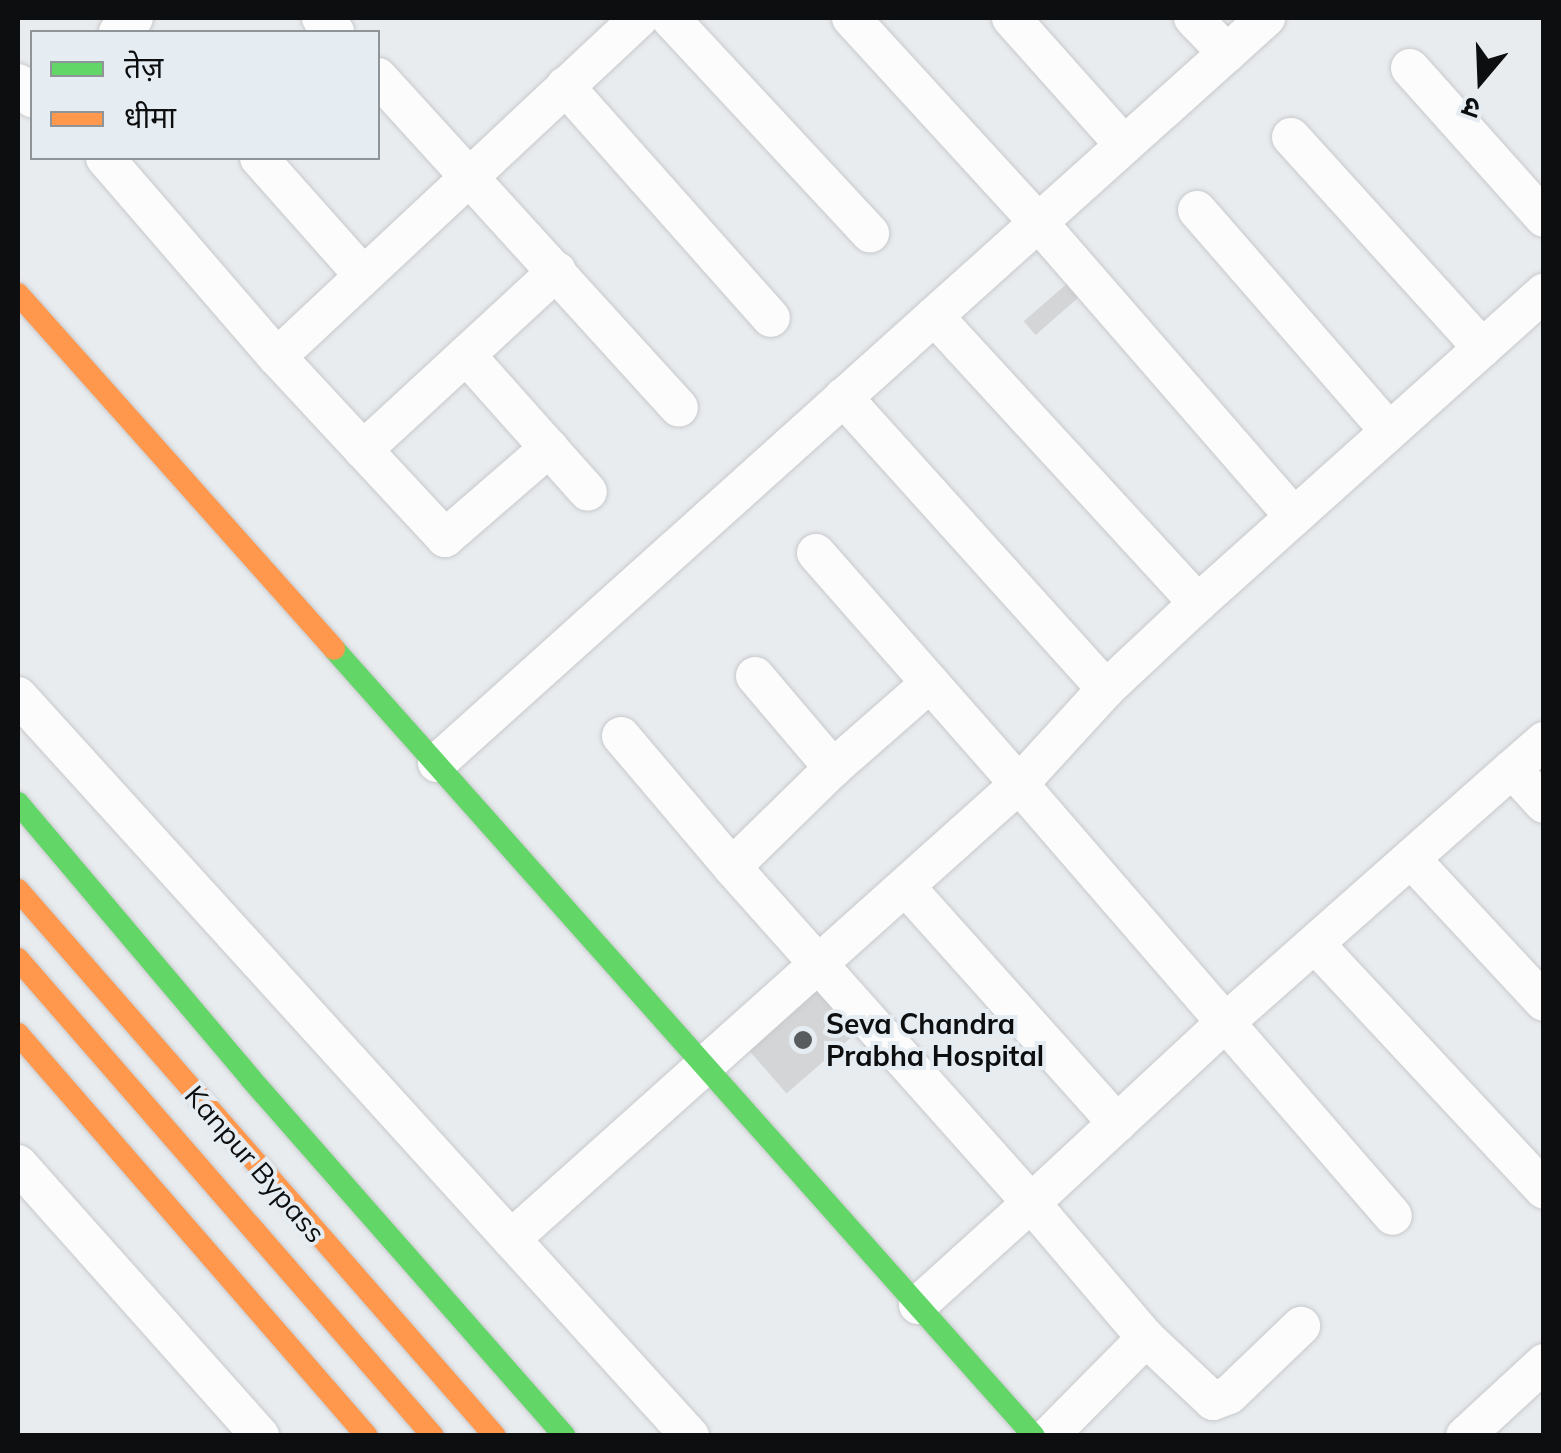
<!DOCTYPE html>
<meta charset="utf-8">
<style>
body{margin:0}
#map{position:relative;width:1561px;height:1453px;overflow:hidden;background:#e9ecef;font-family:Mulish,"Noto Sans Devanagari",sans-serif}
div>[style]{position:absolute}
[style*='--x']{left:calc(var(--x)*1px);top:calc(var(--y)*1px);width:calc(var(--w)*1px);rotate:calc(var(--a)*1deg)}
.building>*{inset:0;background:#d3d5d7;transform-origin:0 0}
.roads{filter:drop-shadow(0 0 2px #c7c9cb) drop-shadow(0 0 2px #c7c9cb)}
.street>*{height:38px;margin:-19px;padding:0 19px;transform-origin:19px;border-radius:19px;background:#fcfcfd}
.fast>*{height:22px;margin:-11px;padding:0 11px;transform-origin:11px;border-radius:11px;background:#63d668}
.slow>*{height:22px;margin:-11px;padding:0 11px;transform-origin:11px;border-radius:11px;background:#ff974d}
.dots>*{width:28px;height:28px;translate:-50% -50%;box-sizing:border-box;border:5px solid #e6edf2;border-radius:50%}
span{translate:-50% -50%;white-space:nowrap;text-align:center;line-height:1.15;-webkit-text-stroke:8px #e6edf2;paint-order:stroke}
.poi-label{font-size:28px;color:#0c0e10;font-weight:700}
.left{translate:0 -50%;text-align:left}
.street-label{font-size:28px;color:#0c0e10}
.frame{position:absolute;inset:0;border:20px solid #0c0e10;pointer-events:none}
.legend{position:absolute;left:30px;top:30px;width:350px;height:130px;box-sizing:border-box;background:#e6edf2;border:2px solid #8f9498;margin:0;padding:12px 18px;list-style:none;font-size:30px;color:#0c0e10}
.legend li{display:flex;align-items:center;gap:20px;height:50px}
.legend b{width:50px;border:2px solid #8f9498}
.north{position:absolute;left:1431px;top:30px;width:100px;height:100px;-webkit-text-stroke:8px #e6edf2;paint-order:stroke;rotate:199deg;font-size:28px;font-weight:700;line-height:40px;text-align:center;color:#0c0e10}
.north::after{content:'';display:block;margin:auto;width:35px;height:45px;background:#0c0e10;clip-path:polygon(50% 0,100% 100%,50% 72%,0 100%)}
</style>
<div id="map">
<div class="building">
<i style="left:1069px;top:282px;width:18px;height:60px;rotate:49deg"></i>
<i style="left:815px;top:980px;width:67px;height:96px;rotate:49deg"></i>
</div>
<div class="roads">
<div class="street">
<i style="--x:321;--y:18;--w:20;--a:45"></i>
<i style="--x:670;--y:18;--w:294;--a:47.1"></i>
<i style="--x:851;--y:18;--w:277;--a:47.5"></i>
<i style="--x:1038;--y:222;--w:387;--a:49"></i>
<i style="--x:1011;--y:18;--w:170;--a:48.3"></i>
<i style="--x:1193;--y:18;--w:49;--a:45.8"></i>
<i style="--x:118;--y:32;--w:21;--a:-41"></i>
<i style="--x:1410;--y:68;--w:201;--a:48.2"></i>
<i style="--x:378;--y:77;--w:447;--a:47.7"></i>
<i style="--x:18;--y:83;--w:21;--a:47"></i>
<i style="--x:565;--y:86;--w:310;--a:48.4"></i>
<i style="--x:1291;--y:137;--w:285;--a:47.8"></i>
<i style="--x:105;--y:158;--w:263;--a:49.2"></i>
<i style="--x:277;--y:357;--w:247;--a:47.1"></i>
<i style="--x:445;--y:538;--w:138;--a:-40.9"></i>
<i style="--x:259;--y:158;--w:157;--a:48.4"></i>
<i style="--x:1197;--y:210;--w:291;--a:49"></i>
<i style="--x:934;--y:316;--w:390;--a:47.4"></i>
<i style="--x:466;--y:355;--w:183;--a:48.3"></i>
<i style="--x:277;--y:357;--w:496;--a:-43.1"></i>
<i style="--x:843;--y:397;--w:393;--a:48"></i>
<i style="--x:363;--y:450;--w:264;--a:-42.7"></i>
<i style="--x:816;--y:553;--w:308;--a:48.7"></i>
<i style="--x:1019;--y:784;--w:129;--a:-47.5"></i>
<i style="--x:1106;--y:689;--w:126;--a:-43.1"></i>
<i style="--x:1198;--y:603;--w:465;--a:-41.9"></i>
<i style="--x:755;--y:676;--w:121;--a:49.7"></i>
<i style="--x:833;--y:768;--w:141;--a:135.6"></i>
<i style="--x:732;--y:867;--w:450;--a:48.3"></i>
<i style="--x:1031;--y:1203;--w:267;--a:-42.9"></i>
<i style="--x:1227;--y:1021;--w:380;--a:-41.5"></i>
<i style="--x:1512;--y:769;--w:47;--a:47.6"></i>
<i style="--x:18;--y:696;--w:1000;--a:47.76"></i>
<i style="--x:621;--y:736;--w:172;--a:49.7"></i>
<i style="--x:437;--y:763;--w:1115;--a:-41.95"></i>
<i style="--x:833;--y:768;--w:129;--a:-41.2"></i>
<i style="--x:1512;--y:769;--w:43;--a:-41.2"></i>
<i style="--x:1411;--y:859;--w:195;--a:47.1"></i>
<i style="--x:906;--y:887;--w:317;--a:48.2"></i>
<i style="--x:1315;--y:944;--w:336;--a:47"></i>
<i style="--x:18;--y:1164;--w:364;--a:48.3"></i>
<i style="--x:511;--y:1239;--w:682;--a:-41.85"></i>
<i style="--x:1019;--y:784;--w:571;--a:49.12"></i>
<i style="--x:918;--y:1305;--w:152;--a:-42.1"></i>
<i style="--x:1031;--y:1203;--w:177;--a:49.6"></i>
<i style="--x:1049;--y:1436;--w:138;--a:-45.3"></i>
<i style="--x:1146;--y:1338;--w:92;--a:43.2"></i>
<i style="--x:1213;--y:1401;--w:17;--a:-21"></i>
<i style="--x:1229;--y:1395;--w:100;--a:-43.8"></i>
<i style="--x:1465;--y:1436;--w:108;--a:-42.7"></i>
</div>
<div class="fast">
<i style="--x:334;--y:649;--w:1053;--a:48.35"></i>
<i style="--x:18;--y:803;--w:361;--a:49.8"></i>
<i style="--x:251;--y:1079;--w:475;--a:48.7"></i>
</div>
<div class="slow">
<i style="--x:18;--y:294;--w:475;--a:48.3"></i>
<i style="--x:18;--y:890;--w:725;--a:48.86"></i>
<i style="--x:18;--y:959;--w:632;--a:48.98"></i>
<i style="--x:18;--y:1034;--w:532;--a:49.04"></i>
</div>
</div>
<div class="dots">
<i style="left:803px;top:1040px;background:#595c5e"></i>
</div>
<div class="poi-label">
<span class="left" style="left:826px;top:1040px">Seva Chandra<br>Prabha Hospital</span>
</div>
<div class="street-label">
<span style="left:255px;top:1164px;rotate:49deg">Kanpur Bypass</span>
</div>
<div class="frame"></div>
<ul class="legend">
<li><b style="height:12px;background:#63d668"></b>तेज़</li>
<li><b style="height:12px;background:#ff974d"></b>धीमा</li>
</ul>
<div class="north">उ</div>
</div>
